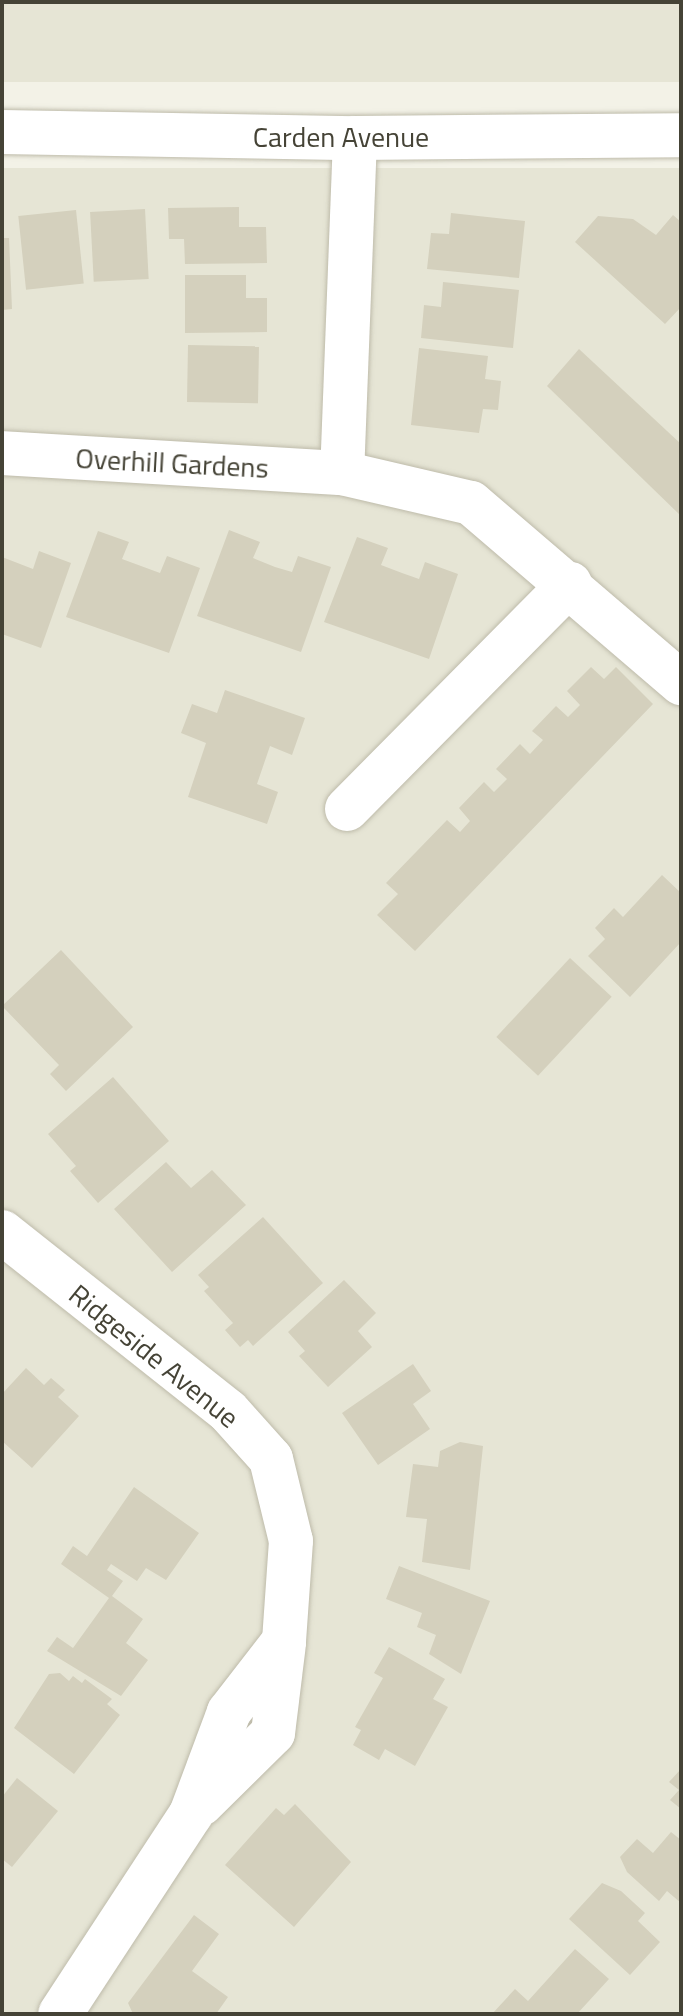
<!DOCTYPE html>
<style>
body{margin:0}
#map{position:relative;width:683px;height:2016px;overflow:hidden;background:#f3f2e7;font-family:"Titillium Web",sans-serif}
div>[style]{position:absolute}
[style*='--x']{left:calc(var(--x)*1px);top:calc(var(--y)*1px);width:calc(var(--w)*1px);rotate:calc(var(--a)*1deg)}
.residential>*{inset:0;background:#e6e5d5;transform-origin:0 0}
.building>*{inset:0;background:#d4d0bd;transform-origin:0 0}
.roads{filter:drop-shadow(0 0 2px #bebbaa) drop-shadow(0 0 2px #bebbaa)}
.minor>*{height:44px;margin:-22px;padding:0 22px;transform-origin:22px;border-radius:22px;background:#fff}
span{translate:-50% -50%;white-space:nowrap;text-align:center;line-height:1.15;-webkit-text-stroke:7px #fff;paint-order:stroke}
.street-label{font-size:28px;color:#454336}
.frame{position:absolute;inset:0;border:4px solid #454336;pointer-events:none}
</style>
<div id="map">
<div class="residential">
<i style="left:2px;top:2px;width:679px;height:80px"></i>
<i style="left:681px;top:168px;width:1846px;height:679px;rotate:90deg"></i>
</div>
<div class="building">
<i style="clip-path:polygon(239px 207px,239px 227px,266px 227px,267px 263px,185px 264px,184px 239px,169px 239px,168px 208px)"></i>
<i style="left:145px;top:209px;width:70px;height:55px;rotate:87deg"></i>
<i style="left:76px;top:210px;width:74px;height:58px;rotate:84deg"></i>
<i style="clip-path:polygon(451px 213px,525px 221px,519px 278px,427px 269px,431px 233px,449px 234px)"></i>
<i style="clip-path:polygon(673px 215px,681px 222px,681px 307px,665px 324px,575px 242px,598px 216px,633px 219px,656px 235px)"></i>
<i style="clip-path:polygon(2px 238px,9px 238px,12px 309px,2px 310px)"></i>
<i style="clip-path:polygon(185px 275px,246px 275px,246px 298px,267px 298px,267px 332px,185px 333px)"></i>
<i style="clip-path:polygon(443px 282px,519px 290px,513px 348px,421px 338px,424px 305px,441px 307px)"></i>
<i style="left:188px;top:345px;width:71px;height:57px;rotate:1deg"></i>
<i style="clip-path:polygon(419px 348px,488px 356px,485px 379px,501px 381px,498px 410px,483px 409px,479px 433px,411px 425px)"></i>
<i style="clip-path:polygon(579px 349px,681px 444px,681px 516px,547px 386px)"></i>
<i style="clip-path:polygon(229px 530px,260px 542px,253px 558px,275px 567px,292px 572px,298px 556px,331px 567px,301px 652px,197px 616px)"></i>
<i style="clip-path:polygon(98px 531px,129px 542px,122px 559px,160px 573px,167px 556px,200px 568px,169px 653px,66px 617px)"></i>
<i style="clip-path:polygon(357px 537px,388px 548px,381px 565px,402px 573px,419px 579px,425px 562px,458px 574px,429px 659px,324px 622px)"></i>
<i style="clip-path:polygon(39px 551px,71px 563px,41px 648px,2px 634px,2px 557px,33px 569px)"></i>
<i style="clip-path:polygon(591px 667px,604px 679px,616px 667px,653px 704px,415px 951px,377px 915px,398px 894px,386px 883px,447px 820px,460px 832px,470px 821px,459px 808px,484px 782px,494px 792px,507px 779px,496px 769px,520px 744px,530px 754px,543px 740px,532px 731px,556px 706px,568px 717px,580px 705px,567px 691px)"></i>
<i style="clip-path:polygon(225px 690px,305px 718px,292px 755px,270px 746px,257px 784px,278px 792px,267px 824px,188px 797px,206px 743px,181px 733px,192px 704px,217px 713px)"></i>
<i style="clip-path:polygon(662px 875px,681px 893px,681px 942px,630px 997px,588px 956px,605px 939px,595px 928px,614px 908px,623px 917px)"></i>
<i style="clip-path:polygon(61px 950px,133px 1027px,66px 1091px,50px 1074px,59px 1065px,2px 1006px)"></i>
<i style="left:570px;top:958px;width:57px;height:108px;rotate:43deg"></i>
<i style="clip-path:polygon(113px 1077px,169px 1141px,98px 1203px,70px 1171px,76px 1166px,48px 1134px)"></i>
<i style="clip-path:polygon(166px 1162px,191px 1188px,212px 1170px,246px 1205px,172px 1272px,114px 1209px)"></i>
<i style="clip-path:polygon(263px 1217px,323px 1283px,253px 1346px,248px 1340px,240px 1347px,225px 1330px,233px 1323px,204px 1291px,209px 1287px,198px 1275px)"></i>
<i style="clip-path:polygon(344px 1280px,376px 1313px,358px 1331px,372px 1347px,328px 1387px,299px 1356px,305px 1351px,288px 1332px)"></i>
<i style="clip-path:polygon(413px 1364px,431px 1391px,413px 1404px,430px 1429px,378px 1465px,342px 1413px)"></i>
<i style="clip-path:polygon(26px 1368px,44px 1385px,51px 1378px,65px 1390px,58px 1397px,79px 1416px,32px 1468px,2px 1441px,2px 1394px)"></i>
<i style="clip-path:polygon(460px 1442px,483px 1446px,470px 1570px,422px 1562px,427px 1519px,406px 1517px,413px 1464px,438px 1467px,440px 1451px)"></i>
<i style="clip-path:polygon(134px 1487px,199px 1533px,166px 1580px,146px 1568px,137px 1581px,111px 1564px,107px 1570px,123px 1581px,112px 1596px,143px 1619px,126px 1643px,148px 1660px,121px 1696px,47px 1651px,57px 1637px,73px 1648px,109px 1598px,61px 1564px,73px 1546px,87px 1556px)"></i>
<i style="clip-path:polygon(399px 1566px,490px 1601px,461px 1674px,429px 1654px,436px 1635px,417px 1627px,422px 1613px,386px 1599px)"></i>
<i style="clip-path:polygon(389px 1647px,445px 1679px,433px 1699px,448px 1707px,415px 1766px,385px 1749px,379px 1760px,353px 1745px,361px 1730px,355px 1727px,383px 1678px,374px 1673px)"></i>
<i style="clip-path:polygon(60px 1673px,69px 1681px,73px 1676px,82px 1683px,85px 1679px,112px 1699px,107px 1704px,120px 1715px,74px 1774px,14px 1728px,49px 1674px)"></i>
<i style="clip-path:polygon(681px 1769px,681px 1809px,670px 1800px,679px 1790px,669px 1782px)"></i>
<i style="clip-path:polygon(17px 1778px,58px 1811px,12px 1867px,2px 1859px,2px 1797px)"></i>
<i style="clip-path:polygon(295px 1804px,351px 1862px,294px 1927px,225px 1865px,276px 1808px,284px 1815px)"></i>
<i style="clip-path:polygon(671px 1832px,681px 1840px,681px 1903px,667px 1891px,659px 1901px,627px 1872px,620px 1857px,637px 1839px,653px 1853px)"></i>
<i style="clip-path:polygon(602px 1883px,621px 1891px,645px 1913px,638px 1921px,660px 1942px,630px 1975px,569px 1919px)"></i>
<i style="clip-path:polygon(194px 1915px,219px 1934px,192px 1971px,228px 1997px,216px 2014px,133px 2014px,128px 2003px)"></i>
<i style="clip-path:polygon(575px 1949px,609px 1979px,577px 2014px,492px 2014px,515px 1989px,528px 2001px)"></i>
</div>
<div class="roads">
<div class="minor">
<i style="--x:2;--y:132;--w:353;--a:1"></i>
<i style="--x:355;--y:138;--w:326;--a:-0.5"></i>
<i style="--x:355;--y:138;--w:335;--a:92.2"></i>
<i style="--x:342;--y:473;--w:132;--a:13.1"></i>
<i style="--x:471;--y:503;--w:277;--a:40.6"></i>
<i style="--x:2;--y:453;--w:341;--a:3.4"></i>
<i style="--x:347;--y:809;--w:317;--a:-45.3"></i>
<i style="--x:2;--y:1232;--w:288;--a:38.4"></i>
<i style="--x:228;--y:1411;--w:64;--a:48.1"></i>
<i style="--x:271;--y:1459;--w:84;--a:76.3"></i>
<i style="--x:291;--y:1541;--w:100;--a:94"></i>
<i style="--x:284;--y:1641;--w:90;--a:127.8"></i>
<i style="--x:229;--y:1712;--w:109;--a:110.4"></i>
<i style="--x:191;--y:1814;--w:239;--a:123.2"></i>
<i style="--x:201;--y:1804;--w:101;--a:-44.6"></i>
<i style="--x:273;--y:1733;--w:91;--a:-83"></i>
</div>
</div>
<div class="street-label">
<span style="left:341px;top:137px">Carden Avenue</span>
<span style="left:172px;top:463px;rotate:3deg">Overhill Gardens</span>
<span style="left:154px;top:1356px;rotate:39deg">Ridgeside Avenue</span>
</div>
<div class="frame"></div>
</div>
